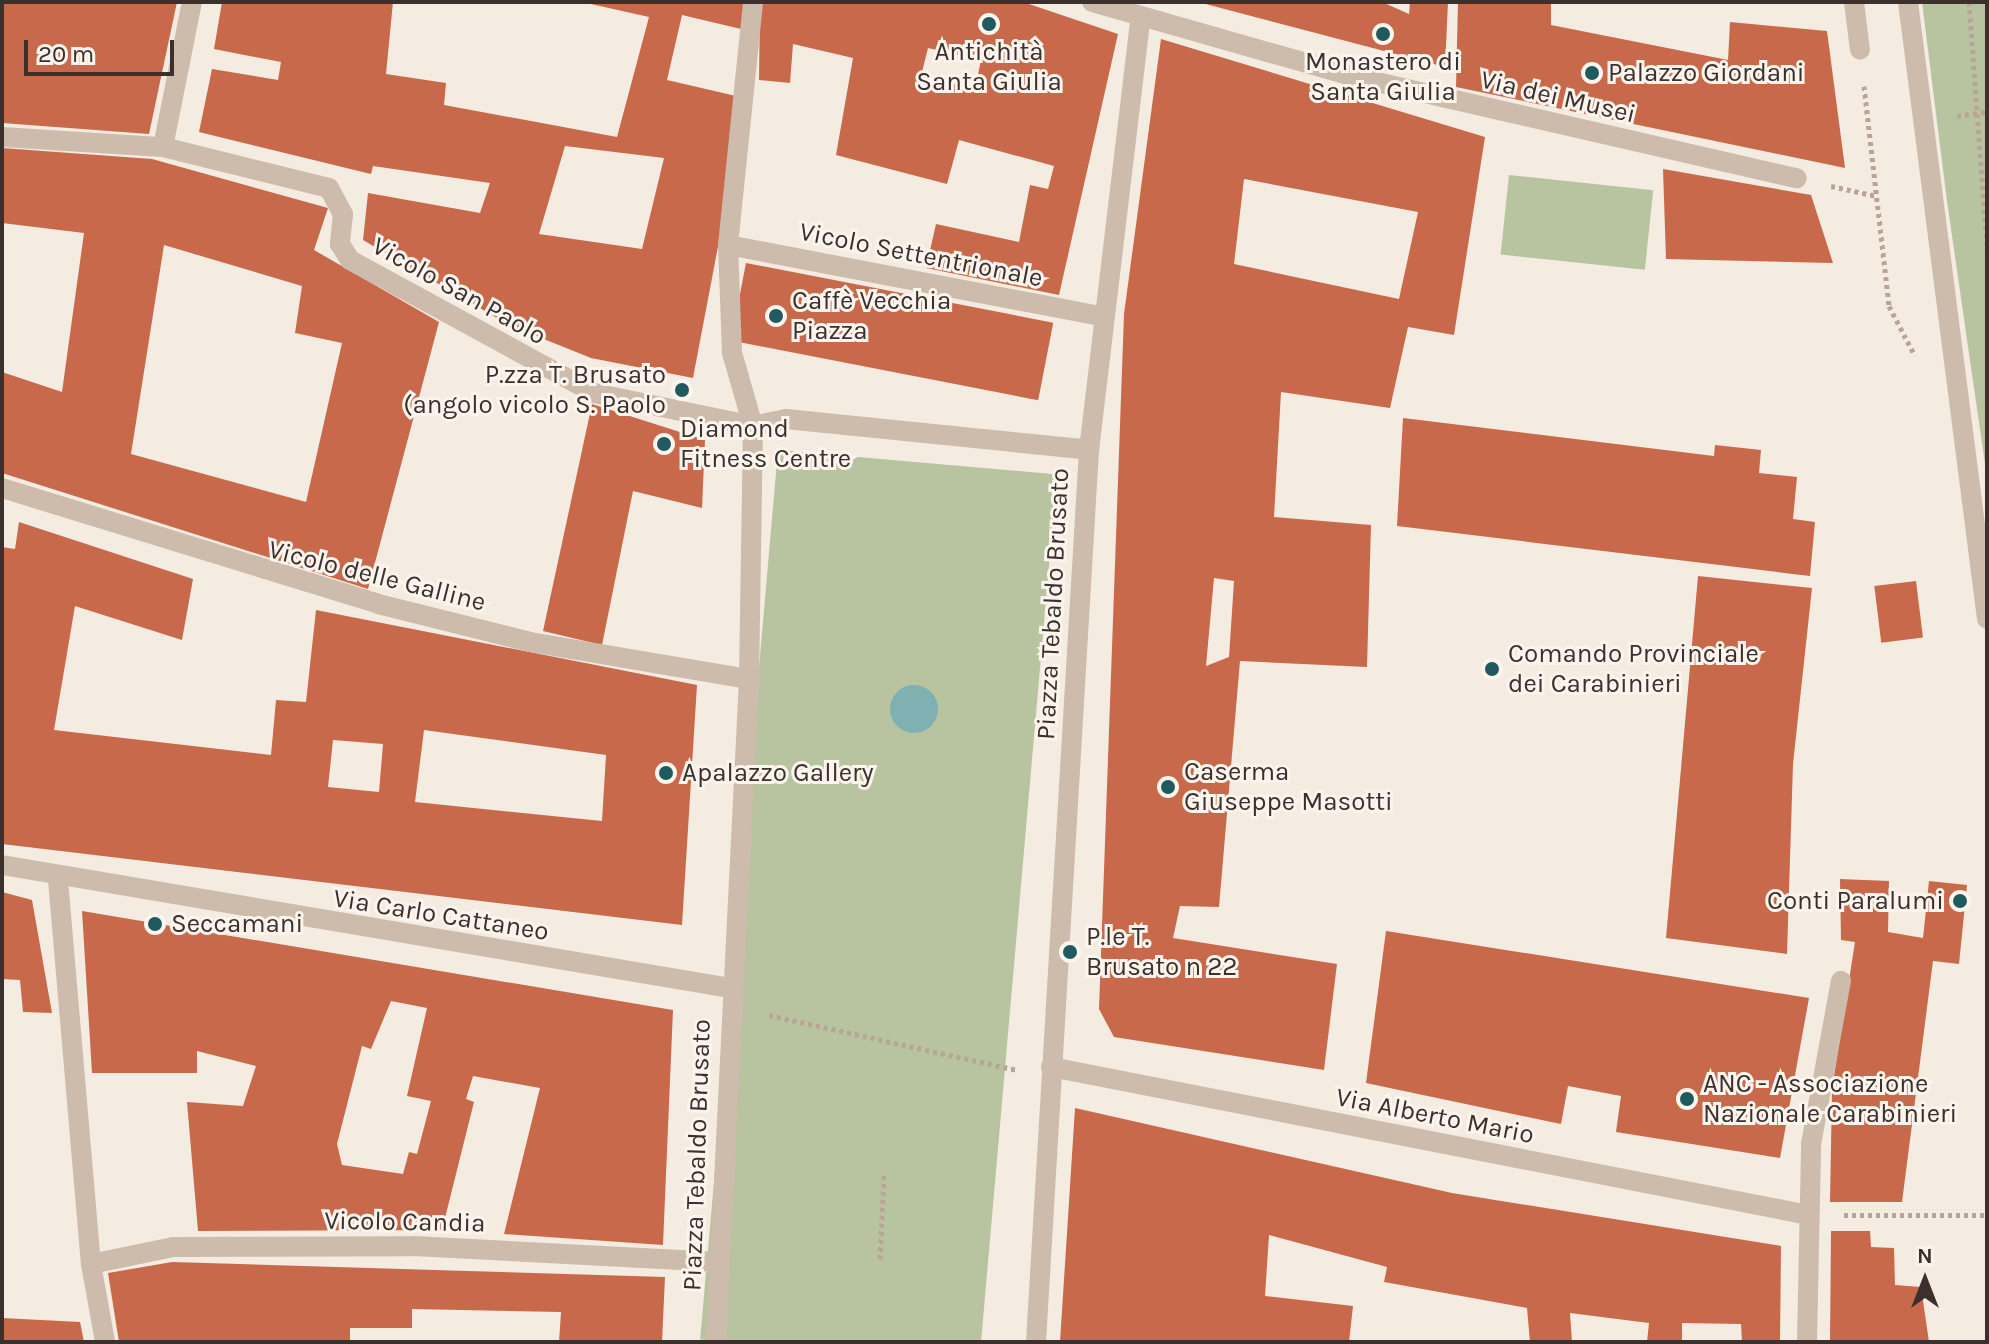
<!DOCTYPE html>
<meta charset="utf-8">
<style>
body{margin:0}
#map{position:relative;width:1989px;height:1344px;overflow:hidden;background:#f4ebe1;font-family:Karla,sans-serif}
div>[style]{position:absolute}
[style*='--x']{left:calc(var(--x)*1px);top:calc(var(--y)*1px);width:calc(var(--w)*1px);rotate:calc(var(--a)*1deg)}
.green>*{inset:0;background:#b8c4a0;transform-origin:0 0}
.water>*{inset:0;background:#7fb0b2}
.round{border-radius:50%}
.building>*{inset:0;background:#c8694b;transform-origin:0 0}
.path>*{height:5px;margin-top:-2.5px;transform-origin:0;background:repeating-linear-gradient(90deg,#b9a596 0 4px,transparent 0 8px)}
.minor>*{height:20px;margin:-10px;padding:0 10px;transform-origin:10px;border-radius:10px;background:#cdbbac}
.dots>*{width:22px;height:22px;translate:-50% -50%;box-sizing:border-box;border:4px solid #fbf5ee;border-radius:50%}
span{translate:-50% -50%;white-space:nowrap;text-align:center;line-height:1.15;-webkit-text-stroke:6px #fbf5ee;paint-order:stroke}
.poi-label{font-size:26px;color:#3b302b}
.left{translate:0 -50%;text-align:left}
.right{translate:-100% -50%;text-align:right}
.street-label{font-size:26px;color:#3b302b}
.frame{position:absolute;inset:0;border:4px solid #3b302b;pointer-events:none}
.north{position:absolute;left:1885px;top:1240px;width:80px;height:80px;-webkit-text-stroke:6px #fbf5ee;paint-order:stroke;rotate:0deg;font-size:22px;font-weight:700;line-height:32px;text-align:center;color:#3b302b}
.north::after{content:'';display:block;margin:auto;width:28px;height:36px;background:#3b302b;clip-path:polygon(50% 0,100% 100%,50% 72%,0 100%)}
.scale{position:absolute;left:24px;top:40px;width:150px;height:36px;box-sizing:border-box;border:4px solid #3b302b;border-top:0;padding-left:10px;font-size:24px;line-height:28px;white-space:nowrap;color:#3b302b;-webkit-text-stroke:6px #fbf5ee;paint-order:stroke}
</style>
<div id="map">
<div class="green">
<i style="clip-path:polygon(1922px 2px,1987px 2px,1987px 478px,1947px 201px)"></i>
<i style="left:1509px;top:175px;width:145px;height:80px;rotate:6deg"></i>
<i style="left:778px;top:450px;width:280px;height:893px;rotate:5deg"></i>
</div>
<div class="water">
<i class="round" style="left:890px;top:685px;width:48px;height:48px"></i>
</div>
<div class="building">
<i style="clip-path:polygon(2px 2px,177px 2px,149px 134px,2px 123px)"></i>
<i style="clip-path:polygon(evenodd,222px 2px,393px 2px,386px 74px,446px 83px,444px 105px,617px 137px,649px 17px,582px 2px,745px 2px,741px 29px,682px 15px,667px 80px,736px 96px,731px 178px,693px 378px,591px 358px,509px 325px,363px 240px,368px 193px,480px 213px,490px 183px,373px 166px,371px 174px,199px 132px,212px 69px,278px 80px,281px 62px,214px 49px,222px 2px,565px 146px,664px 158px,642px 249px,539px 234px,565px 146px)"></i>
<i style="clip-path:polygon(evenodd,760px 2px,1023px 2px,1118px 34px,1059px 295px,926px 268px,936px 224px,1019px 242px,1030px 185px,1048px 189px,1054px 166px,959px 140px,947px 184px,836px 155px,853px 58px,793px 44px,790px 83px,759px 80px,760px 2px,928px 48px,981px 60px,975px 89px,921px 76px,928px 48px)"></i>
<i style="clip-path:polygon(1198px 2px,1382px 2px,1409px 14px,1410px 2px,1448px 2px,1445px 67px)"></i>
<i style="clip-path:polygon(1458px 2px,1551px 2px,1551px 25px,1728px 60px,1730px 22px,1827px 31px,1845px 168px,1456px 87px)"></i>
<i style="clip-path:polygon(evenodd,1161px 39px,1485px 137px,1454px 335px,1408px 327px,1390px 408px,1281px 392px,1274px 517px,1371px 525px,1367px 667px,1240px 661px,1219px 907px,1180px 906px,1173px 938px,1337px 964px,1324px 1070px,1114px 1037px,1099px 1009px,1124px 314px,1161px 39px,1244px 179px,1418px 212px,1399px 299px,1234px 264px,1244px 179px,1161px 39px,1214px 578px,1234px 581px,1229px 657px,1206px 666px,1214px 578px)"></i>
<i style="clip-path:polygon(evenodd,2px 148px,152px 159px,328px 208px,314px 250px,439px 322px,368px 589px,2px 473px,2px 372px,62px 392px,84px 233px,2px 223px,2px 148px,164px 245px,302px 286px,295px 333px,342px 343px,306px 502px,131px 454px,164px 245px)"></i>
<i style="clip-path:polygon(1663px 169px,1811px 195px,1833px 263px,1666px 259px)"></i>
<i style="left:746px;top:263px;width:313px;height:79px;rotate:11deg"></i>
<i style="clip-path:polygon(592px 404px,705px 440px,702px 508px,633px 491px,602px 645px,543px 631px)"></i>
<i style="clip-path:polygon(1403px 418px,1714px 456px,1715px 445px,1761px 450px,1759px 473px,1797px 477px,1793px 519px,1815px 522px,1810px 576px,1397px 526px)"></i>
<i style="clip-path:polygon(evenodd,19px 522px,193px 579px,182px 640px,75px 606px,54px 730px,271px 755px,276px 700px,306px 702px,316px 610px,697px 685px,682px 925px,2px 844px,2px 547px,15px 549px,19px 522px,424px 730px,606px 755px,602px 821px,415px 802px,424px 730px,19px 522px,333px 740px,383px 744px,379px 792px,328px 787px,333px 740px)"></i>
<i style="clip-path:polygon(1698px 576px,1812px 588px,1793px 764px,1787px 954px,1666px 938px)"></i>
<i style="left:1916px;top:581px;width:57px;height:42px;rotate:83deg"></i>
<i style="clip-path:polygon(1840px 879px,1889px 881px,1888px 932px,1923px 938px,1929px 881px,1967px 885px,1959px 964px,1933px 961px,1902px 1202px,1830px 1202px,1832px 1089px,1855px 942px,1841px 940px)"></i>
<i style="clip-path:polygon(2px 892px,32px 900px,52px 1013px,23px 1012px,20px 980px,2px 979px)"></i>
<i style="clip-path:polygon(evenodd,82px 911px,673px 1010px,663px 1245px,504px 1234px,540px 1088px,473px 1076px,466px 1099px,474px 1102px,442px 1230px,198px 1231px,187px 1102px,243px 1106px,256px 1066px,197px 1051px,197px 1073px,92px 1073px,82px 911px,391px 1001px,427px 1008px,407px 1096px,431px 1101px,417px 1154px,409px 1152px,403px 1174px,342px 1165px,337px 1144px,362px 1046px,371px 1049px,391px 1001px)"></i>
<i style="clip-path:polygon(1386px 931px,1809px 998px,1780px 1158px,1616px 1132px,1621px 1096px,1568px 1086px,1561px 1124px,1366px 1083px)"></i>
<i style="clip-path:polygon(1075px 1108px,1452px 1193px,1781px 1246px,1780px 1342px,1742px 1342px,1741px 1324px,1682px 1323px,1682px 1342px,1647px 1342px,1649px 1323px,1570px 1313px,1572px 1342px,1530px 1342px,1527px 1308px,1384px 1282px,1387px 1267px,1269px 1235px,1265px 1296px,1353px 1306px,1349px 1342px,1060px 1342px)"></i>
<i style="clip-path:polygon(1831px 1231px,1870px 1231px,1871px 1247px,1894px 1248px,1895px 1285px,1921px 1287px,1929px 1342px,1830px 1342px)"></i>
<i style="clip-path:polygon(172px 1262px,665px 1277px,662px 1342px,559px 1342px,561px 1312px,412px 1309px,412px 1328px,350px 1328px,350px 1342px,119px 1342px,108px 1273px)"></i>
<i style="clip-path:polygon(2px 1318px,80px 1322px,84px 1342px,2px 1342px)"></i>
</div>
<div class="path">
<i style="--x:1969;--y:2;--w:249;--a:85.8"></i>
<i style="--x:1864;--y:86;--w:221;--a:83.5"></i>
<i style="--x:1889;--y:306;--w:56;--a:62.5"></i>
<i style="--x:1957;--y:116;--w:30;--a:-8"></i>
<i style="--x:1831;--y:186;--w:47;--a:12.3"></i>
<i style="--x:769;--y:1015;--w:254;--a:12.5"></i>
<i style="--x:1844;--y:1215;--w:143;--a:0"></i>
<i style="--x:880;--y:1259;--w:85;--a:-87.3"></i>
</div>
<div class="minor">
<i style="--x:1092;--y:2;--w:278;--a:15.9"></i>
<i style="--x:1359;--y:78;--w:449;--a:12.9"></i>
<i style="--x:1854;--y:2;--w:48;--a:82.9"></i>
<i style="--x:1908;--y:2;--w:622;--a:82.7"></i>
<i style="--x:2;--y:137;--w:161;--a:3.6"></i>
<i style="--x:163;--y:147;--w:171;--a:13.9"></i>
<i style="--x:329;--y:188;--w:30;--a:62"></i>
<i style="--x:343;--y:214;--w:30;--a:96"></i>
<i style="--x:340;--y:244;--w:19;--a:58"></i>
<i style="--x:350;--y:260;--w:278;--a:28.6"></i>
<i style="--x:594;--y:393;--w:162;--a:11.7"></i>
<i style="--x:753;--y:426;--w:76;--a:-106"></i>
<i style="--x:732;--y:353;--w:108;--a:-92.1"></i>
<i style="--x:728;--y:245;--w:244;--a:-84.1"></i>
<i style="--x:163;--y:147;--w:148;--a:-78.7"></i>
<i style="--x:728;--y:245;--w:383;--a:10.8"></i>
<i style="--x:2;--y:488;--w:393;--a:17.1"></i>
<i style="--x:378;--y:604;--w:157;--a:14"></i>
<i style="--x:530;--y:642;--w:222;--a:9.6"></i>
<i style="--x:2;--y:865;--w:738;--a:9.59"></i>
<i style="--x:58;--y:880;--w:385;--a:85.1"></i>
<i style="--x:91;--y:1264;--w:79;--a:79.8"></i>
<i style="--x:1051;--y:1067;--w:772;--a:11.05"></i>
<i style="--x:91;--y:1264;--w:84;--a:-11.7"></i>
<i style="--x:173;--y:1247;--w:241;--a:-0.2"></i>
<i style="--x:414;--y:1246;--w:305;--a:3"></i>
<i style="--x:716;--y:1342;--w:664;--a:-87.15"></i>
<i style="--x:749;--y:679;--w:253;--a:-89.1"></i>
<i style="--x:753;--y:426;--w:34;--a:-12"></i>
<i style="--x:786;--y:419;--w:305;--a:5.8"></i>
<i style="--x:1036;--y:1342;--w:894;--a:-86.6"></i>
<i style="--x:1089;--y:450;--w:436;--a:-83.2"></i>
<i style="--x:1807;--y:1342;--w:198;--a:-88.8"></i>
<i style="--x:1811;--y:1144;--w:166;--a:-79.6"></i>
</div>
<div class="dots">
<i style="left:989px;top:24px;background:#1f5a5e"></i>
<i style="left:1383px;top:34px;background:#1f5a5e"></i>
<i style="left:1592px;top:73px;background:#1f5a5e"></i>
<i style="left:776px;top:316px;background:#1f5a5e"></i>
<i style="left:682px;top:390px;background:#1f5a5e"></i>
<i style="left:664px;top:444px;background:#1f5a5e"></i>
<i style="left:1492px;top:669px;background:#1f5a5e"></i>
<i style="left:666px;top:773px;background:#1f5a5e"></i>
<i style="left:1168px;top:787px;background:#1f5a5e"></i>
<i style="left:1960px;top:901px;background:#1f5a5e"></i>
<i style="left:155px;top:924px;background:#1f5a5e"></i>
<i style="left:1070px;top:952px;background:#1f5a5e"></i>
<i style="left:1687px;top:1099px;background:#1f5a5e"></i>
</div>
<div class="poi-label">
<span style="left:989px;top:67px">Antichità<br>Santa Giulia</span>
<span style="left:1383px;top:77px">Monastero di<br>Santa Giulia</span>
<span class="left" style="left:1608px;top:73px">Palazzo Giordani</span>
<span class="left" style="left:792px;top:316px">Caffè Vecchia<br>Piazza</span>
<span class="right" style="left:666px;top:390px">P.zza T. Brusato<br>(angolo vicolo S. Paolo</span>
<span class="left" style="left:680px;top:444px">Diamond<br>Fitness Centre</span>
<span class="left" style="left:1508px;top:669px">Comando Provinciale<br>dei Carabinieri</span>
<span class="left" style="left:1184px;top:787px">Caserma<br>Giuseppe Masotti</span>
<span class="left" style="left:682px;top:773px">Apalazzo Gallery</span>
<span class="right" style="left:1944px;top:901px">Conti Paralumi</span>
<span class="left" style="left:171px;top:924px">Seccamani</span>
<span class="left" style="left:1086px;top:952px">P.le T.<br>Brusato n 22</span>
<span class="left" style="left:1703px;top:1099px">ANC - Associazione<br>Nazionale Carabinieri</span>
</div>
<div class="street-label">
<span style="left:1558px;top:97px;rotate:13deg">Via dei Musei</span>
<span style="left:921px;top:255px;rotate:11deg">Vicolo Settentrionale</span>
<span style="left:459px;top:291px;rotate:29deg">Vicolo San Paolo</span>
<span style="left:377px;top:576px;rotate:14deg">Vicolo delle Galline</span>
<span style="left:1053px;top:604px;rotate:-87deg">Piazza Tebaldo Brusato</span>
<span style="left:441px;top:915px;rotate:9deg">Via Carlo Cattaneo</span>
<span style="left:1435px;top:1116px;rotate:11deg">Via Alberto Mario</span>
<span style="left:697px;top:1155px;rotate:-88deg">Piazza Tebaldo Brusato</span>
<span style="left:405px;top:1222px;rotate:1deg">Vicolo Candia</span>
</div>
<div class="frame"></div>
<div class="north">N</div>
<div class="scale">20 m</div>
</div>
